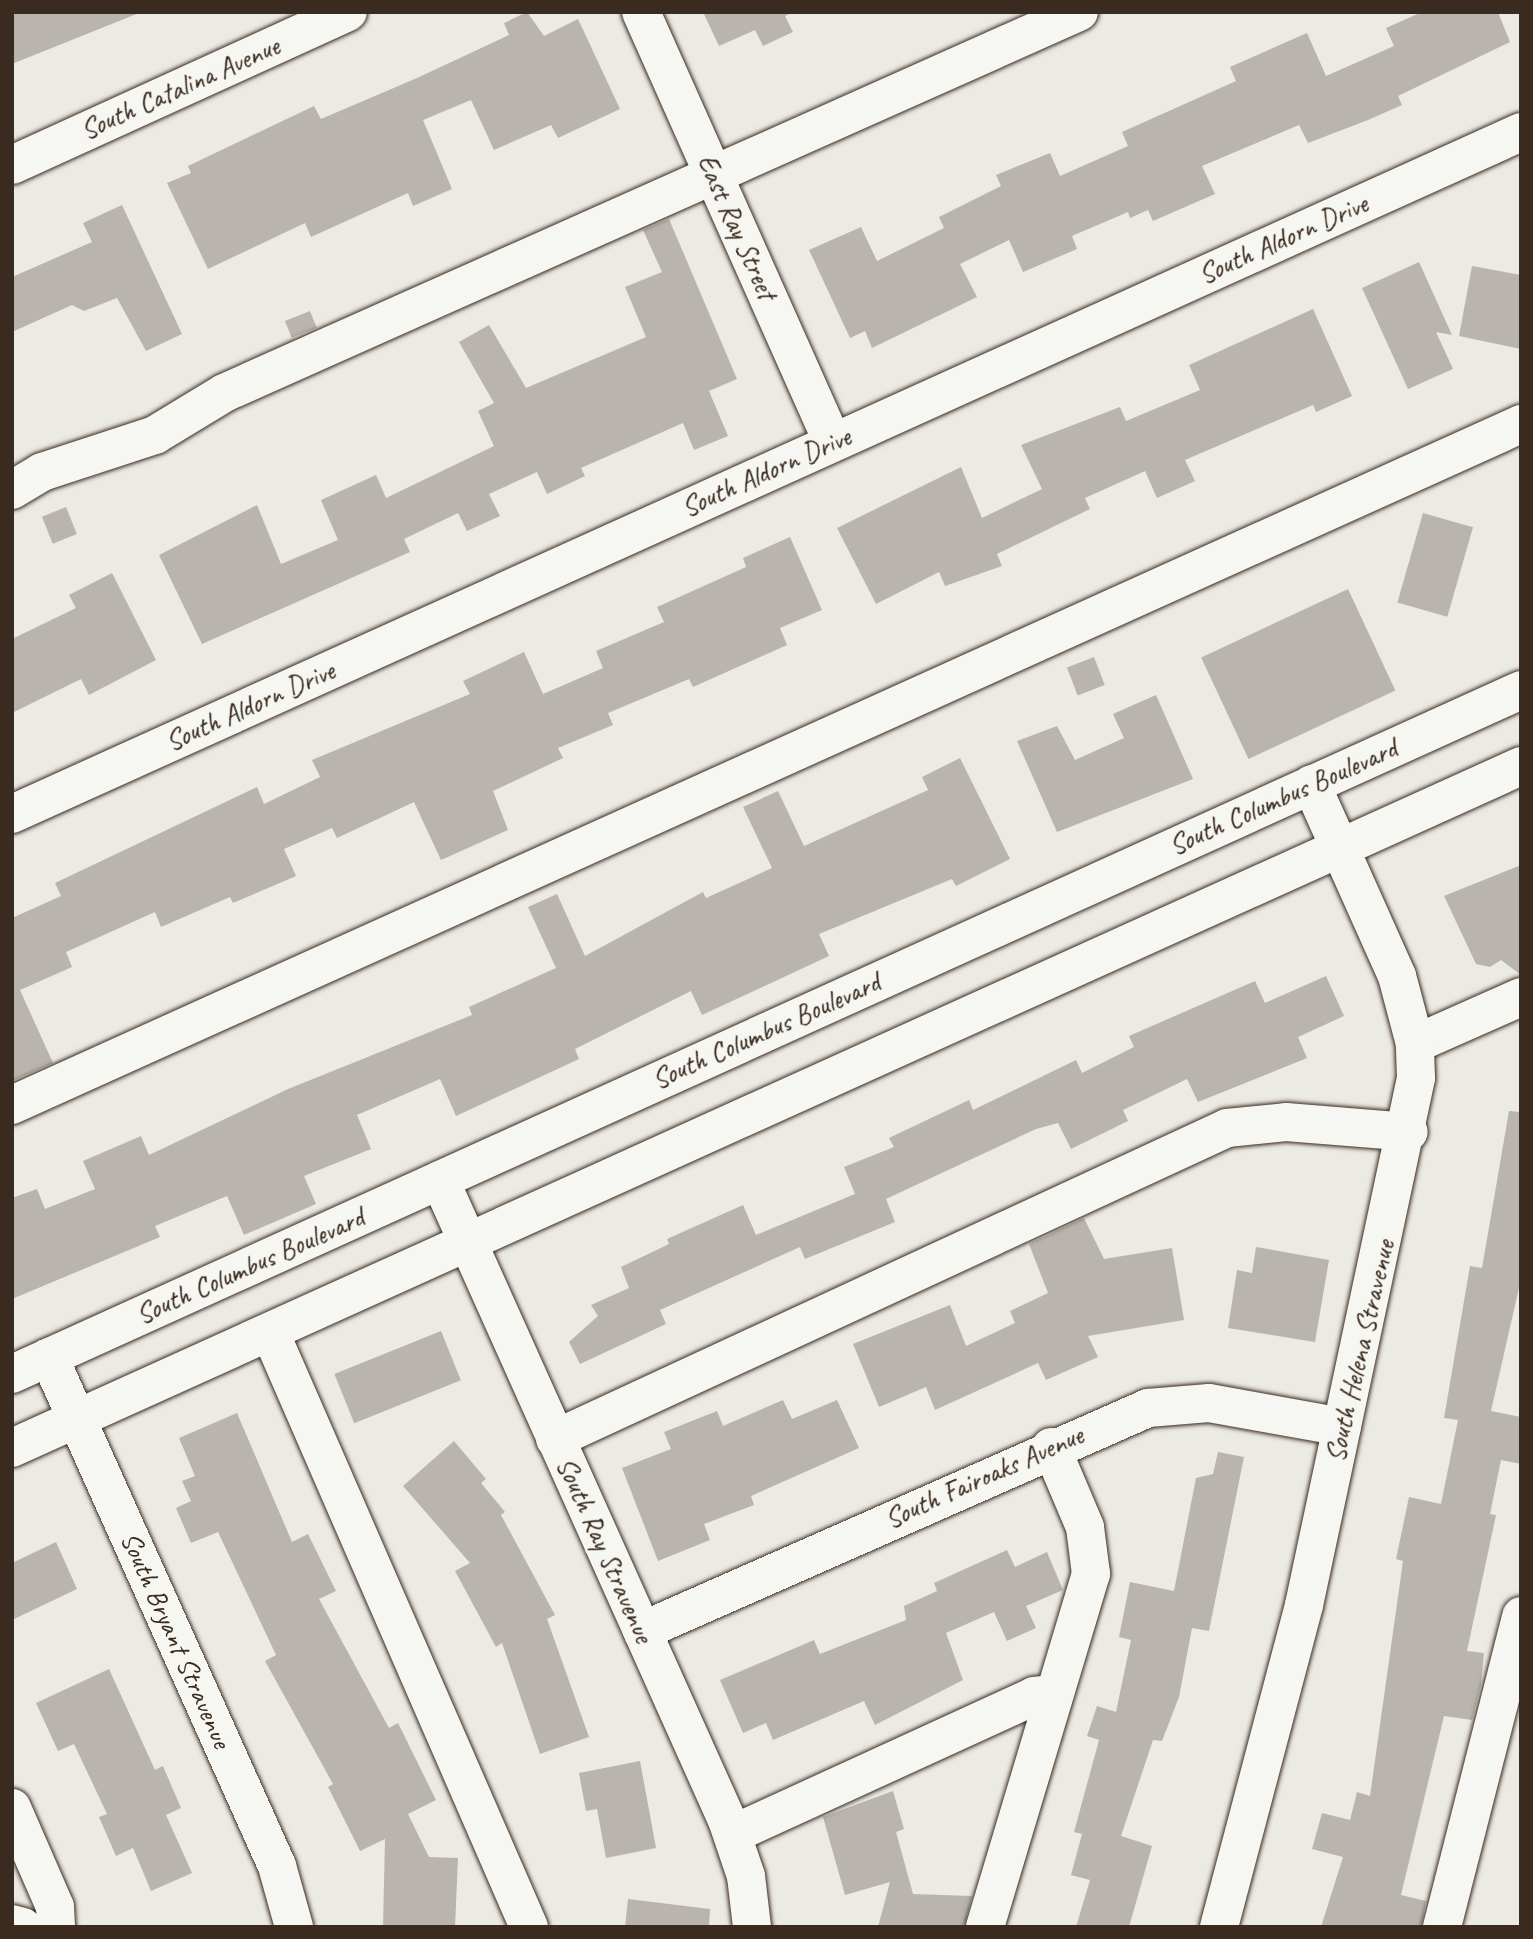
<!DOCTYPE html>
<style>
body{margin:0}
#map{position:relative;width:1533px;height:1939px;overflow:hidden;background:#ebeae5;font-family:Caveat,sans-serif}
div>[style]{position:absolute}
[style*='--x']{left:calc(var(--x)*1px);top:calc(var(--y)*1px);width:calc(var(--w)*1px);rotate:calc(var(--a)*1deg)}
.building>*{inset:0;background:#bab4ae;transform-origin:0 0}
.roads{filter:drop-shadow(0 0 2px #3b2a1e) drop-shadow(0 0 2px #3b2a1e)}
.minor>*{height:38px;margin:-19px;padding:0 19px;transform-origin:19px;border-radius:19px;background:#f6f6f2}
span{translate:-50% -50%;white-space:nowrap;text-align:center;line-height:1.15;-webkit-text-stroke:5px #f6f6f2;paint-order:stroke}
.street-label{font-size:28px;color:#3b2a1e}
.frame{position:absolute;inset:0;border:14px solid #3b2a1e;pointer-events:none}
</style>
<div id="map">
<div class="building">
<i style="clip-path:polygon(12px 12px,139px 12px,139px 13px,12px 64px)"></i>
<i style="clip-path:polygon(527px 12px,544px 36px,578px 19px,620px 109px,558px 138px,551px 125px,494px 150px,471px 100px,423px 120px,452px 189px,413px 206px,408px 193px,311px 237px,305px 223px,208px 269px,167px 183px,191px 173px,188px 166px,314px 106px,321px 119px,417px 78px,509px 35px,504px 23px)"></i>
<i style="clip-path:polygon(703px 12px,793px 12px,785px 16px,793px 32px,763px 46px,755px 30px,719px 46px)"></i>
<i style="clip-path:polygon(1422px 12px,1498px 12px,1510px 42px,1398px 96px,1402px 105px,1368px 120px,1308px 143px,1299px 125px,1202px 166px,1215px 194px,1153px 221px,1148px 210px,1130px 218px,1128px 212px,1072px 236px,1077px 249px,1023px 272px,1009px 240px,960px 264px,977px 297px,872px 348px,865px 331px,850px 338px,809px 250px,861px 227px,877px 261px,944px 228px,939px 217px,1001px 186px,996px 175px,1050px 153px,1060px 176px,1128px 146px,1122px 132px,1236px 81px,1230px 67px,1307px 33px,1326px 76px,1394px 46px,1386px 28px)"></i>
<i style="clip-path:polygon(122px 205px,182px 334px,146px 351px,117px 298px,84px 311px,72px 305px,12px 332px,12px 277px,92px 242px,83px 223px)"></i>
<i style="clip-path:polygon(669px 219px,737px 379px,709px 391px,728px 436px,694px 450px,683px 423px,581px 468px,585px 476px,547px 494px,537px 472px,489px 494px,500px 516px,467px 531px,458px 513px,404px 539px,410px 552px,202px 644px,159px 555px,257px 505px,281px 564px,338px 540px,321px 500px,376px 475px,386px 498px,494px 446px,478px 411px,494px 403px,459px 342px,489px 325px,526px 388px,646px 337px,625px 287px,662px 272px,643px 230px)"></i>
<i style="clip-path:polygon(1419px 262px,1452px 335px,1436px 332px,1453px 369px,1408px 389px,1362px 288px)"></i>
<i style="clip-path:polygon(1472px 266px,1521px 275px,1521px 349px,1459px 336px)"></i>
<i style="clip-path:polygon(1313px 309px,1352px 396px,1316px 412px,1313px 405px,1185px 460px,1195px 481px,1157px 498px,1145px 471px,1085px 498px,1090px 509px,997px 554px,1002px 566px,945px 586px,939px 572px,876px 604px,837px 528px,961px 467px,982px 518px,1042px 489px,1021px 445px,1120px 407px,1126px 421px,1200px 390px,1189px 365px)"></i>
<i style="left:310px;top:311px;width:18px;height:27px;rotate:68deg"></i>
<i style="left:66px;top:507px;width:29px;height:26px;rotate:68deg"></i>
<i style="left:1423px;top:513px;width:52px;height:93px;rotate:16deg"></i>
<i style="clip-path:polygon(790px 537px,822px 610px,780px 628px,787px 645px,693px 687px,689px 679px,608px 713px,613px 725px,558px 748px,563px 758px,493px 791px,508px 830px,441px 860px,414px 802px,337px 838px,332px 828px,284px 849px,296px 876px,233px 903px,230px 897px,161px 927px,155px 912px,66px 952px,72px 967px,20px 990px,53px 1063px,12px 1081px,12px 918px,61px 896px,55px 883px,257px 787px,264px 804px,320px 777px,312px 760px,470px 694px,463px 681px,524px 652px,543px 694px,603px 668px,596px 651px,664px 622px,657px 607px,746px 567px,743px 558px)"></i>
<i style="clip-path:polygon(112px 573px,156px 660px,89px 695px,81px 679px,12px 713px,12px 639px,76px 608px,69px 595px)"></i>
<i style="left:1348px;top:589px;width:112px;height:162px;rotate:65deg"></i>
<i style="left:1094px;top:657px;width:30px;height:29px;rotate:69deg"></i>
<i style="clip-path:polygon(1156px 695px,1193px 779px,1057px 832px,1017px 741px,1057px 726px,1075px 760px,1124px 738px,1113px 714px)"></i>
<i style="clip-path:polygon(960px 758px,1010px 859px,956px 886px,952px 879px,819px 934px,829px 956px,702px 1015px,691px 991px,575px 1049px,579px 1059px,456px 1116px,440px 1079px,357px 1115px,371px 1149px,304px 1176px,316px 1204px,244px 1235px,227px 1196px,155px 1226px,160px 1237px,12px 1299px,12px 1198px,37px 1189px,45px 1209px,95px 1189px,83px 1161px,141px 1136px,149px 1155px,288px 1089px,472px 1015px,469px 1007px,556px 968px,528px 907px,557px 894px,585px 956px,703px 892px,706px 898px,772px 868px,743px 807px,778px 791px,804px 846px,928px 790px,922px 777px)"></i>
<i style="clip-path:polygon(1521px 865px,1521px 975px,1501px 960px,1490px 967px,1476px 964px,1444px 896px)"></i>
<i style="clip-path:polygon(1326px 976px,1344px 1016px,1298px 1037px,1307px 1058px,1198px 1102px,1187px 1079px,1123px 1110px,1128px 1121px,1071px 1149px,1058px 1123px,1036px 1129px,886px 1199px,895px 1222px,805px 1259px,800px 1247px,660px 1310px,666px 1324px,580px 1364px,569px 1342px,598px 1316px,591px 1305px,629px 1288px,621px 1267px,669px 1244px,667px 1239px,743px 1205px,756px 1235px,855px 1194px,844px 1167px,894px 1147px,889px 1138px,969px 1100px,973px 1110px,1076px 1060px,1082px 1073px,1134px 1047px,1129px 1036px,1255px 981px,1265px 1003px)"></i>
<i style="clip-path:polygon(1509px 1111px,1521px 1112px,1521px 1279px,1491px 1411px,1521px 1417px,1521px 1464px,1501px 1460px,1490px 1514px,1496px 1515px,1467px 1651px,1484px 1653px,1481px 1684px,1472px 1720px,1444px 1716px,1401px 1895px,1426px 1901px,1421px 1927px,1321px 1927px,1343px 1857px,1312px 1849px,1322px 1813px,1350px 1820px,1357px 1792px,1370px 1796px,1403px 1561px,1396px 1559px,1409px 1497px,1441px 1504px,1458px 1420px,1444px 1418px,1470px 1266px,1482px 1268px)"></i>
<i style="clip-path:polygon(1084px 1218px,1104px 1259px,1172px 1248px,1184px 1320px,1088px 1336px,1098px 1357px,1046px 1380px,1038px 1363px,935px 1410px,926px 1387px,879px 1407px,853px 1344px,950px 1305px,966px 1346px,1015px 1323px,1010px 1311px,1048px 1293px,1029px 1244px)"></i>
<i style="clip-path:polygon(1256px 1247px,1329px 1260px,1315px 1342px,1228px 1328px,1237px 1270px,1252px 1273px)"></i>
<i style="left:441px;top:1331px;width:53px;height:115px;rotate:68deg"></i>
<i style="clip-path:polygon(783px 1400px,792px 1419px,837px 1400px,859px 1448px,751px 1496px,754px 1505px,704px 1524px,710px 1540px,658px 1561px,622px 1468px,671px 1449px,664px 1432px,717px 1411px,723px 1426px)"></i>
<i style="clip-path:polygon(237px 1413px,292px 1542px,308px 1534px,336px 1591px,319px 1599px,389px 1728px,398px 1723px,436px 1800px,408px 1814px,429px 1857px,458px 1858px,455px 1927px,383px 1927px,385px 1839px,360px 1851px,328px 1787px,333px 1784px,265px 1661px,276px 1655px,218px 1532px,191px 1543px,176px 1508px,191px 1501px,182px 1481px,195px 1476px,179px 1438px)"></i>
<i style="clip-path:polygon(454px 1441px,486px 1479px,481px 1483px,505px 1512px,501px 1515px,555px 1615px,547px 1619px,589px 1737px,540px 1754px,502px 1643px,496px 1647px,455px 1571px,470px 1563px,403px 1486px)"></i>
<i style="clip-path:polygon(1218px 1452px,1244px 1457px,1209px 1631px,1192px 1628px,1179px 1697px,1162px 1741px,1153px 1740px,1121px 1836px,1152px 1846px,1129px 1927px,1076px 1927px,1090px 1880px,1071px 1875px,1082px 1834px,1074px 1832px,1099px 1740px,1087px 1736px,1097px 1706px,1116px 1712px,1131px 1640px,1119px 1637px,1130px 1582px,1174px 1591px,1196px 1478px,1213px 1474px)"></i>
<i style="clip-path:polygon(56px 1542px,77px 1589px,12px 1620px,12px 1563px)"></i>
<i style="clip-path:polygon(1007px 1550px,1015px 1567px,1047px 1552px,1063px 1590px,1026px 1606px,1036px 1628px,1007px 1641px,994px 1612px,946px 1633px,963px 1680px,875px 1725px,864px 1701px,773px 1740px,766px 1723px,743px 1733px,720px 1680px,814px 1640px,820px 1654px,906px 1620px,904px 1606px,937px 1591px,934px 1583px)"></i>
<i style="clip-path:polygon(109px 1669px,155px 1770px,163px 1766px,181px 1808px,166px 1815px,192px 1873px,151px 1891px,133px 1848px,116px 1856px,99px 1817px,107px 1814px,74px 1744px,58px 1751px,36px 1703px)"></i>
<i style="clip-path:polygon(640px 1761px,656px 1848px,606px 1858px,597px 1809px,586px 1811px,579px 1773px)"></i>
<i style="clip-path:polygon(893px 1791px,904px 1829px,896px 1832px,913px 1894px,972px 1896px,964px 1927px,878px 1927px,890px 1882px,845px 1895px,823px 1817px)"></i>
<i style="clip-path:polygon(628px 1899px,710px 1909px,709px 1927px,625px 1927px)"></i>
</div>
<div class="roads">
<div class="minor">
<i style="--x:641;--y:12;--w:471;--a:66"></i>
<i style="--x:12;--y:165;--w:369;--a:-24.5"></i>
<i style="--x:12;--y:490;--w:35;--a:-31"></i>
<i style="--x:42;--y:472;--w:119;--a:-18.1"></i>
<i style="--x:155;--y:435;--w:81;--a:-31.3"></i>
<i style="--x:224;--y:393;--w:936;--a:-24.02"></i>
<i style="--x:12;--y:814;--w:1656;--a:-24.32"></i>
<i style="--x:1415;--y:1044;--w:116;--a:-23.9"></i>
<i style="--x:12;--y:1105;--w:1656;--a:-24.29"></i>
<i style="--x:440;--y:1180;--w:701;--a:65.85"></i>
<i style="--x:727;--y:1820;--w:59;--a:71.3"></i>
<i style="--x:746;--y:1876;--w:51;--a:83.3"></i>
<i style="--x:270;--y:1332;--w:649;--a:66.48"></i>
<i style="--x:49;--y:1357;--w:558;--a:65.87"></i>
<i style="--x:277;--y:1866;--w:63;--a:74.4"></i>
<i style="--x:12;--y:1374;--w:1657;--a:-24.38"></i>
<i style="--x:555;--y:1439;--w:740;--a:-24.83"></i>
<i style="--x:1227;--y:1128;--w:59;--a:-5.8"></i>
<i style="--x:1286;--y:1122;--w:123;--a:4.6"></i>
<i style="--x:12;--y:1448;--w:1656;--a:-24.32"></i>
<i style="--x:642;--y:1631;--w:553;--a:-23.78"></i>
<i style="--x:1148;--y:1408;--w:61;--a:-4.7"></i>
<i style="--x:1209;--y:1403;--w:135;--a:10.2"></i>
<i style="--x:12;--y:1808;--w:108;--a:66.5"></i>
<i style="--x:55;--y:1907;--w:20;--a:87"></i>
<i style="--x:733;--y:1834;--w:331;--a:-24.6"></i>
<i style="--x:1034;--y:1696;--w:20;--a:-6"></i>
<i style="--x:12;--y:1924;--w:11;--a:15"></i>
<i style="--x:985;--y:1927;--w:369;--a:-73.3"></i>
<i style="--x:1091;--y:1574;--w:47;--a:-97.3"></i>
<i style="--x:1085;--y:1527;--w:87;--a:-113"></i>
<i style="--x:1219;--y:1927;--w:333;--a:-75.2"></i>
<i style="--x:1304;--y:1605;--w:539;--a:-78"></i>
<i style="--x:1416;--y:1078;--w:34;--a:-92"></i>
<i style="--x:1415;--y:1044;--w:70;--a:-104.8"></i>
<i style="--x:1397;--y:976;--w:210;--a:-114.1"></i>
<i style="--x:1442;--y:1927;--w:321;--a:-75.7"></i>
</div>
</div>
<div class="street-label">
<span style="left:180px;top:88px;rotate:-24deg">South Catalina Avenue</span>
<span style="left:737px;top:227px;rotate:66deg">East Ray Street</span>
<span style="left:1283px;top:239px;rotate:-24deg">South Aldorn Drive</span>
<span style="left:766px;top:472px;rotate:-24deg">South Aldorn Drive</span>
<span style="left:250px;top:706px;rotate:-24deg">South Aldorn Drive</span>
<span style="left:1283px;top:797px;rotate:-24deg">South Columbus Boulevard</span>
<span style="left:766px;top:1031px;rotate:-24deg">South Columbus Boulevard</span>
<span style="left:250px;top:1266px;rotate:-24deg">South Columbus Boulevard</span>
<span style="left:1360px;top:1351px;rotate:-77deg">South Helena Stravenue</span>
<span style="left:984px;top:1477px;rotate:-24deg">South Fairoaks Avenue</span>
<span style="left:605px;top:1550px;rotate:66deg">South Ray Stravenue</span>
<span style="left:176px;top:1640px;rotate:66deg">South Bryant Stravenue</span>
</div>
<div class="frame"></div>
</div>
